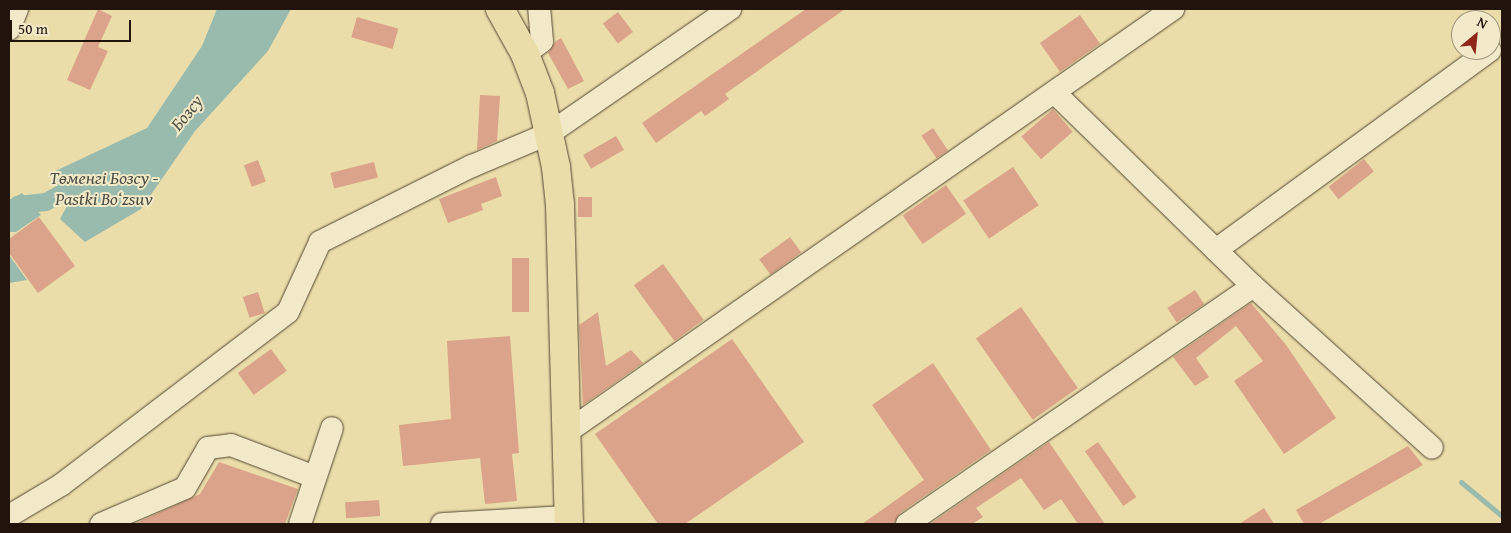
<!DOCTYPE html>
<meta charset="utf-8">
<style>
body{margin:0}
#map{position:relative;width:1511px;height:533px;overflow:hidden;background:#eadda9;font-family:"Gentium Book Plus",serif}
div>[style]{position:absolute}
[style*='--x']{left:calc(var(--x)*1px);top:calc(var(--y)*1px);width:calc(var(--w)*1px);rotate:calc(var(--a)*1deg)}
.water>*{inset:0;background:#99bbae}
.stream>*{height:5px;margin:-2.5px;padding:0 2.5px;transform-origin:2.5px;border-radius:2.5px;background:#99bbae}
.canal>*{height:18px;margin:-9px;padding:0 9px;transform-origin:9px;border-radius:9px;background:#99bbae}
.building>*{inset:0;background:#dba389;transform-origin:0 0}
.roads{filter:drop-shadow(0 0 1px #544634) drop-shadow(0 0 1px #544634)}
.minor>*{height:22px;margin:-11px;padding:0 11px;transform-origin:11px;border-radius:11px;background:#f1e9c7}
.major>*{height:28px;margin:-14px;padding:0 14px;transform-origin:14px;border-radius:14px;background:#eadda9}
span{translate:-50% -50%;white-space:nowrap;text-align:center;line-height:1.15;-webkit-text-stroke:4px #f1e9c7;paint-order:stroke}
.water-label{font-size:18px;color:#4c4e45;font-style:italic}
.frame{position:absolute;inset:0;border:10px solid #22140d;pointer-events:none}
.north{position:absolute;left:1451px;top:10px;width:50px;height:50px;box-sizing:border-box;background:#f1e9c7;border:1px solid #9e947d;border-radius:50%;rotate:28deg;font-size:14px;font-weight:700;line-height:20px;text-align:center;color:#22140d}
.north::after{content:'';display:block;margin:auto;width:18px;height:22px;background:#8f2418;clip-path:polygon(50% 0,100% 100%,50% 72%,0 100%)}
.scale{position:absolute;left:10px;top:20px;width:121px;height:22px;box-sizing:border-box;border:2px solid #22140d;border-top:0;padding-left:6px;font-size:15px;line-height:18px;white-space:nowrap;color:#22140d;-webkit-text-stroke:4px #f1e9c7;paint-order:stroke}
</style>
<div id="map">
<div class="water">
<i style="clip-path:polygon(217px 9px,291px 9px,268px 51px,195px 131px,141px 209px,85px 242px,60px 219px,69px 202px,49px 174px,147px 128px,202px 46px)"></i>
<i style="clip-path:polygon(22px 193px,41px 215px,16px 232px,9px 232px,9px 200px)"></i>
<i style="clip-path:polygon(9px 255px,27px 280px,9px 283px)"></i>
</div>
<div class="stream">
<i style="--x:1461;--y:482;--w:53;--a:39.7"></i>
</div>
<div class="canal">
<i style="--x:9;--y:214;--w:13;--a:-45"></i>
<i style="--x:18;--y:205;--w:28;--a:-6"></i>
<i style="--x:46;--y:202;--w:41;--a:-29.1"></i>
</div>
<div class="building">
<i style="clip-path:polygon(98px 9px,112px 16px,98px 47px,108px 51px,90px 90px,67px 80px)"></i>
<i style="clip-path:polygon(806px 9px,845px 9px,725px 94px,729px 99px,705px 116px,701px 111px,656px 143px,642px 123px)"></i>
<i style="left:618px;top:12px;width:25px;height:19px;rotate:53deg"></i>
<i style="left:1080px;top:15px;width:35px;height:49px;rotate:55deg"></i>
<i style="left:357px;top:17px;width:43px;height:21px;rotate:16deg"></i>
<i style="clip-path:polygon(561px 38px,584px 81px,568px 89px,548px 53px,555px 42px)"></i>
<i style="clip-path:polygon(480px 95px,500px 96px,497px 141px,477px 150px)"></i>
<i style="left:1053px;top:109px;width:30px;height:42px;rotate:49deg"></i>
<i style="left:933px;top:128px;width:27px;height:14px;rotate:56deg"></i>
<i style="left:616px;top:136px;width:16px;height:38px;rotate:60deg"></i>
<i style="left:1364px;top:159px;width:16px;height:45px;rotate:52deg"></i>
<i style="left:258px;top:160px;width:23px;height:15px;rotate:70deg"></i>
<i style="left:374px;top:162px;width:16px;height:45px;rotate:76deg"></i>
<i style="left:1013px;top:167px;width:46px;height:60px;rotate:56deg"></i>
<i style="clip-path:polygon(496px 177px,502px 196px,481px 204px,483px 210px,448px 223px,439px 199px)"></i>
<i style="left:946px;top:185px;width:35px;height:53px;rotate:55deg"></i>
<i style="left:578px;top:197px;width:14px;height:20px"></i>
<i style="clip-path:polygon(39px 217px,75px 266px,38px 293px,9px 253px,9px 239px)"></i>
<i style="left:790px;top:237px;width:19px;height:38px;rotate:54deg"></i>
<i style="left:512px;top:258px;width:17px;height:54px"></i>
<i style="left:663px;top:264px;width:69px;height:36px;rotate:54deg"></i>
<i style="left:1195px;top:290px;width:17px;height:33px;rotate:57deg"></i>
<i style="left:258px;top:292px;width:22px;height:16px;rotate:72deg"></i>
<i style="clip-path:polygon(1251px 303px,1286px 345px,1336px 418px,1284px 454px,1234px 381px,1263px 361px,1236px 326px,1196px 358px,1209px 377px,1195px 386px,1173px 357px)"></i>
<i style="left:1021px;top:307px;width:99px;height:55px;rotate:55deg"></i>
<i style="clip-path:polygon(598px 312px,606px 366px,631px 350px,643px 363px,583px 405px,579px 325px)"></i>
<i style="clip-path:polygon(510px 336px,519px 453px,512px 454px,517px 501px,485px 504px,480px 458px,403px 466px,399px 425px,451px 419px,447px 341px)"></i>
<i style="clip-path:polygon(732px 339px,804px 442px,685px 524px,658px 524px,595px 434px)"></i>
<i style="left:271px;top:349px;width:27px;height:41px;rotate:54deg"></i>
<i style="clip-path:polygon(933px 363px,991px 450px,900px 513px,894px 524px,862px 524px,924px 480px,872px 405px)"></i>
<i style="clip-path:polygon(1049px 442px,1105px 524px,1078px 524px,1061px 499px,1044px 510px,1021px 478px,976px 508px,983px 517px,972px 524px,930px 524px)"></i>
<i style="left:1098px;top:442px;width:67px;height:16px;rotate:55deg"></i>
<i style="clip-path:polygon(1408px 446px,1423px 465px,1319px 524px,1304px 524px,1296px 510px)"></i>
<i style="clip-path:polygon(219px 462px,298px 489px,285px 524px,134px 524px,200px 494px)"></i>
<i style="left:379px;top:500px;width:16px;height:34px;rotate:86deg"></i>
<i style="clip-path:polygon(1264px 508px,1274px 524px,1239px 524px)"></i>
</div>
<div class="roads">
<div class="minor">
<i style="--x:9;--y:29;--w:22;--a:-68"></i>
<i style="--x:525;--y:54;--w:21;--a:-37"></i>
<i style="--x:542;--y:41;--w:32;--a:-95"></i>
<i style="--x:1055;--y:93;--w:277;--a:44.3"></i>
<i style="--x:1253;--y:286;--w:241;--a:42.1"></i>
<i style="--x:1216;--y:250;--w:339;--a:-36.1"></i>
<i style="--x:564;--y:434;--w:743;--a:-34.91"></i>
<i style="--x:9;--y:516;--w:61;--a:-30.8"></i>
<i style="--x:61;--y:485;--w:285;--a:-37.3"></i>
<i style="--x:288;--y:312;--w:77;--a:-65.4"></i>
<i style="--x:320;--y:242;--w:170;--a:-26.6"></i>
<i style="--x:472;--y:166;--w:85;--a:-22.9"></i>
<i style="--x:550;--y:133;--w:219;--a:-34.6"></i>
<i style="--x:101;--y:524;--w:91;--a:-23.2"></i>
<i style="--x:185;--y:488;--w:46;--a:-60.1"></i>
<i style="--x:208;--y:448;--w:23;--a:-7"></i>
<i style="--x:231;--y:445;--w:90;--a:20.9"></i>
<i style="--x:300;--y:524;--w:101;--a:-71.6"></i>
<i style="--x:442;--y:524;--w:126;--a:-3.2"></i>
<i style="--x:907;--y:524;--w:420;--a:-34.5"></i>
</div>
<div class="major">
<i style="--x:500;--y:9;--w:51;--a:60.9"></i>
<i style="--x:525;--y:54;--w:42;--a:69"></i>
<i style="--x:540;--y:93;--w:76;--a:77.8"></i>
<i style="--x:556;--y:167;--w:38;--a:84"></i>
<i style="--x:560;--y:205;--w:319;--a:88.4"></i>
</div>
</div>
<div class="water-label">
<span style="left:187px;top:113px;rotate:-51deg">Бозсу</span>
<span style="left:104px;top:189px">Төменгі Бозсу -<br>Pastki Boʻzsuv</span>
</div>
<div class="frame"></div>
<div class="north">N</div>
<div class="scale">50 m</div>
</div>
